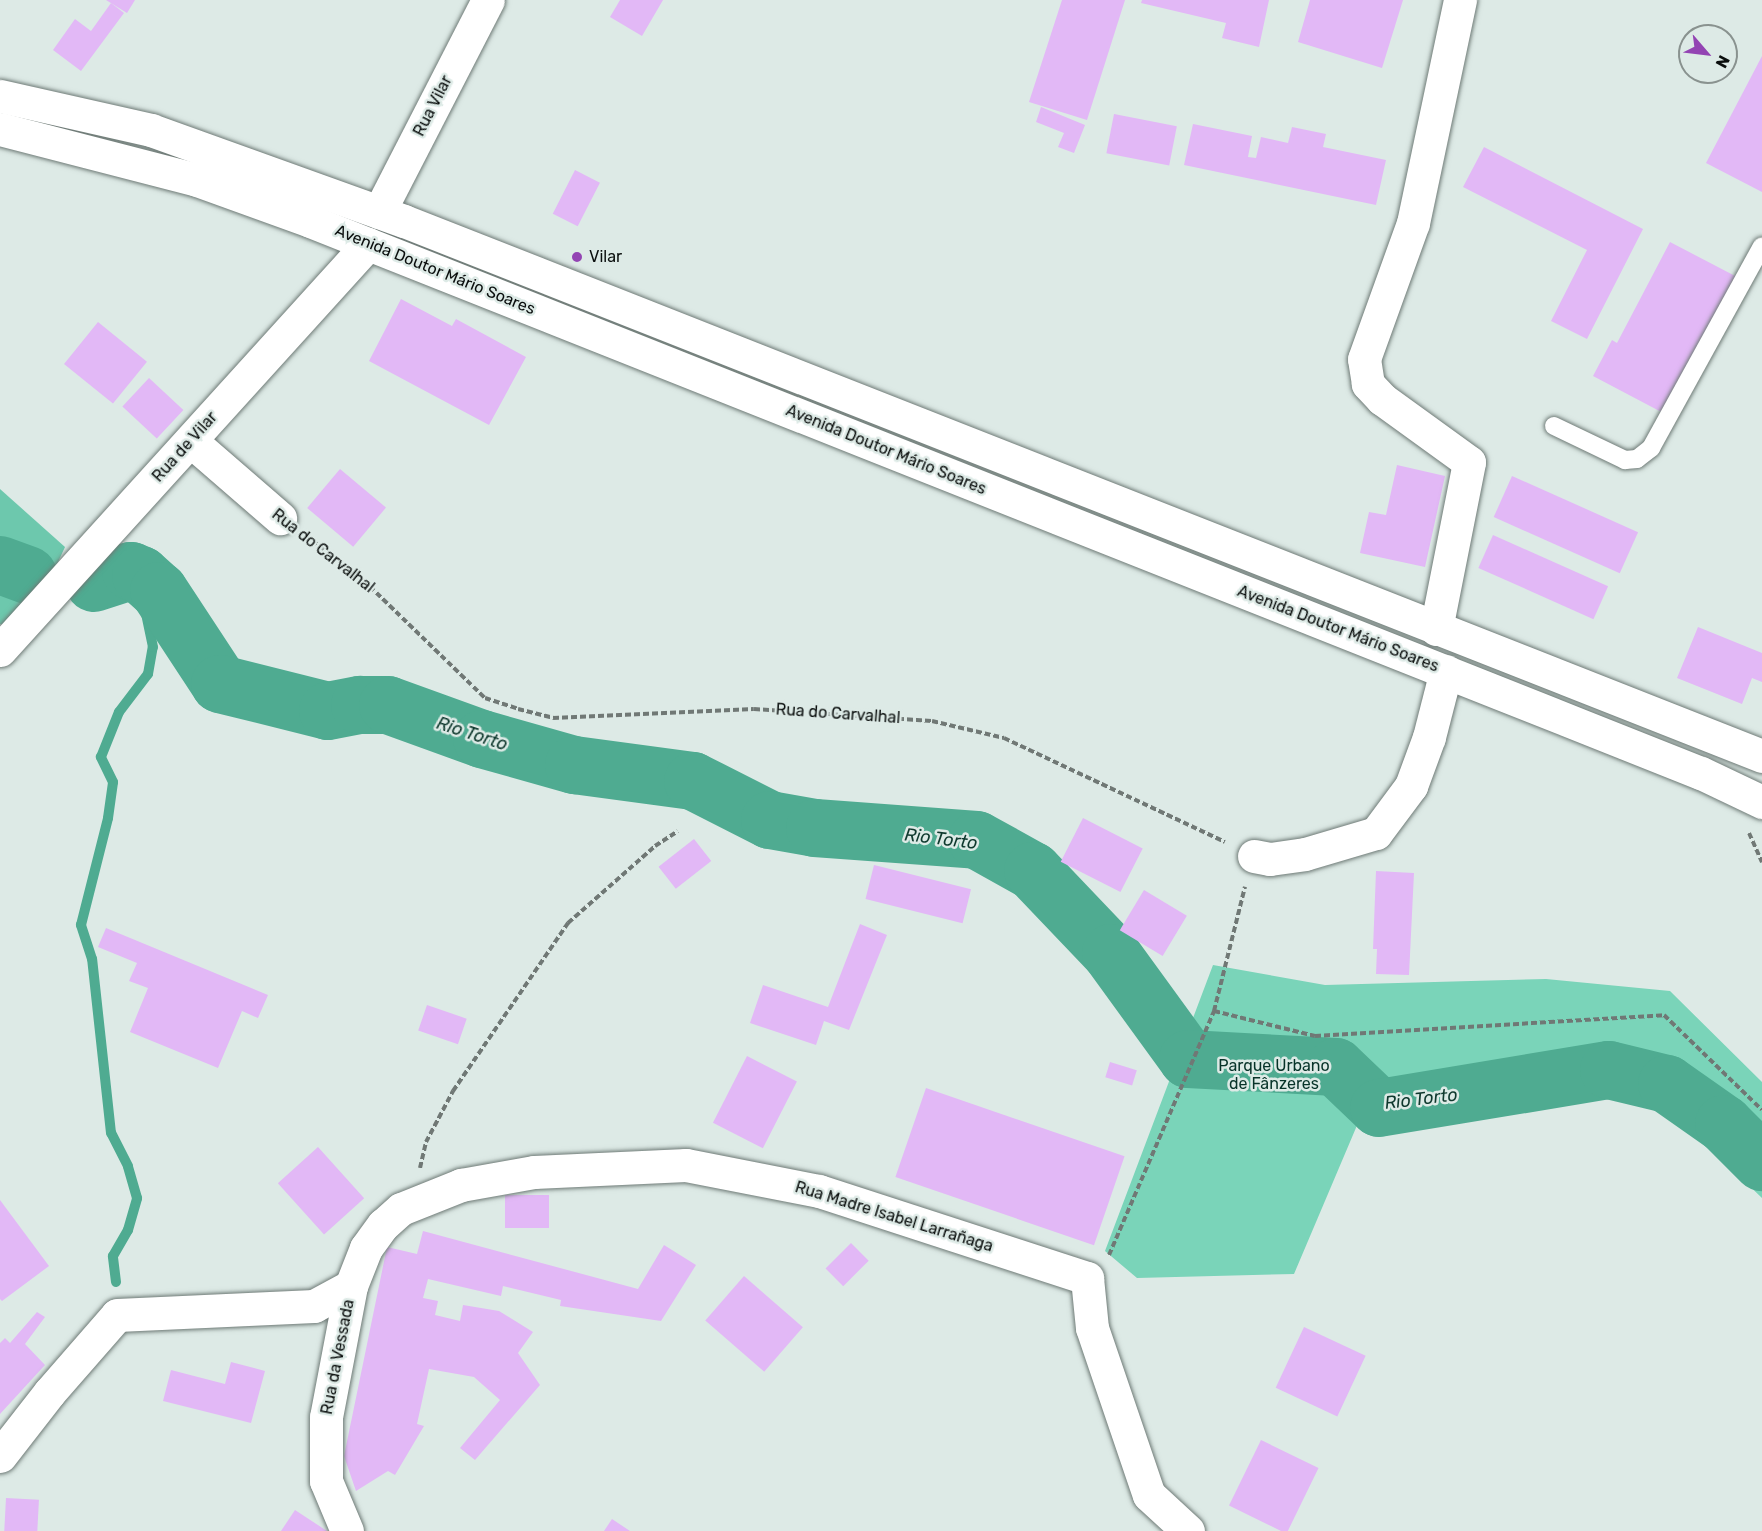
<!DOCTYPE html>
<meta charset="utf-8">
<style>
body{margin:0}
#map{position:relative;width:1762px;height:1531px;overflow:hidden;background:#ddeae6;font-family:Rubik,sans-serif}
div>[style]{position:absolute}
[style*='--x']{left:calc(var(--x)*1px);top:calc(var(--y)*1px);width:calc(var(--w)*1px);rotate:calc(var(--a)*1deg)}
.green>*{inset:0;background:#7ad4b9}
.forest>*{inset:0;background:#6dc8ad}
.stream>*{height:10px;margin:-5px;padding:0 5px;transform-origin:5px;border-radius:5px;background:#4fab91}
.river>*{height:58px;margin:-29px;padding:0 29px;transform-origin:29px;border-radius:29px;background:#4fab91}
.building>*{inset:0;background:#e2b8f6;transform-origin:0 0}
.path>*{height:4px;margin-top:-2px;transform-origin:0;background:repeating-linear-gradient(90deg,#707875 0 6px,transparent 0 9px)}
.roads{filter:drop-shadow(0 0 2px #6e7a76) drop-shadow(0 0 2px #6e7a76)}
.lane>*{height:18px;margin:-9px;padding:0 9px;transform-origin:9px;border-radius:9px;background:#fff}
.street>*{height:33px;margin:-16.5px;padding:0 16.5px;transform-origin:16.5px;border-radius:16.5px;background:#fff}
.secondary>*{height:33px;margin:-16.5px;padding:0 16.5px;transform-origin:16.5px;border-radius:16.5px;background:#fff}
.dots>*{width:16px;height:16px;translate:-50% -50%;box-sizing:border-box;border:3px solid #ddeae6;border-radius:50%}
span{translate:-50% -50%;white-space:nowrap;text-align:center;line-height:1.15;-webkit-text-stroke:5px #ddeae6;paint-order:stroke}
.street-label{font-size:16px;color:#0a0e0d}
.poi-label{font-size:16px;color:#0a0e0d}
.left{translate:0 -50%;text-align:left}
.park-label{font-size:16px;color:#073329}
.water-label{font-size:18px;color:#0f392e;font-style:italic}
.north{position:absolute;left:1678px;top:24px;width:60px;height:60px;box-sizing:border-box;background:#ddeae6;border:2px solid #89928f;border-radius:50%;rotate:118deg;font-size:16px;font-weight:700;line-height:24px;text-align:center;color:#0a0e0d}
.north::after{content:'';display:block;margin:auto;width:21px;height:27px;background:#9344b3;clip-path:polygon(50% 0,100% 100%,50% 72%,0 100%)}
</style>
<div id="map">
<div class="green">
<i style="clip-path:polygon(1213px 965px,1325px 985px,1546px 979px,1670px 991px,1762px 1082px,1762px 1198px,1665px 1105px,1587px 1094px,1361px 1116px,1294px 1274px,1137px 1278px,1105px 1251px)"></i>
</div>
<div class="forest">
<i style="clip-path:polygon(0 489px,65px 547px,26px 631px,0 624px)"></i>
</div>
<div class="stream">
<i style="--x:116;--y:1282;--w:26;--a:-97"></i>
<i style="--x:113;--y:1256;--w:30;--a:-60"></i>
<i style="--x:128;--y:1230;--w:33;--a:-74"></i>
<i style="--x:137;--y:1198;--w:33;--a:-106"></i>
<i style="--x:128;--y:1166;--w:37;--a:-117"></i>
<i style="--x:111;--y:1133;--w:175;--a:-96.2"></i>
<i style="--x:92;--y:959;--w:36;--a:-108"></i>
<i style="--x:81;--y:925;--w:110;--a:-75.8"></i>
<i style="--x:108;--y:818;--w:36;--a:-82"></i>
<i style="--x:113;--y:782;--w:28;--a:-116"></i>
<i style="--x:101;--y:757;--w:48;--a:-68.2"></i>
<i style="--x:119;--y:712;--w:48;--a:-52.7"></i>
<i style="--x:148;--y:674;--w:27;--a:-80"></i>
<i style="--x:153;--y:647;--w:44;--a:-101.8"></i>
<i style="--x:144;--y:604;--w:20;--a:-123"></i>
<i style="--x:133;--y:587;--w:19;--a:-144"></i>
</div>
<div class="river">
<i style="--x:0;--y:565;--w:30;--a:20"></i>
<i style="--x:94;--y:583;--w:39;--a:-18"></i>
<i style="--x:131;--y:571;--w:11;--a:22"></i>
<i style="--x:141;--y:575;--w:24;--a:42"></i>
<i style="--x:159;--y:591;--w:111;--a:56.7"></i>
<i style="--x:220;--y:684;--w:111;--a:14"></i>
<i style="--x:328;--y:711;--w:33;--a:-11"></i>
<i style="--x:360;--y:705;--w:28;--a:0"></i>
<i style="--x:388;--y:705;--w:100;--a:19.9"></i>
<i style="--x:482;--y:739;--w:96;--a:15.8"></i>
<i style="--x:574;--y:765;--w:120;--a:7.7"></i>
<i style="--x:693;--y:781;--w:86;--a:26.9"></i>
<i style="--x:770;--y:820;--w:46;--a:10.1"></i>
<i style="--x:815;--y:828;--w:162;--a:4.2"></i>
<i style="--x:977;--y:840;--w:64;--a:29"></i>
<i style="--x:1033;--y:871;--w:113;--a:46.4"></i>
<i style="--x:1111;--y:953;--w:131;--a:54"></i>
<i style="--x:1188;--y:1059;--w:148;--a:3.1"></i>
<i style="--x:1336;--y:1067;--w:59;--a:43.6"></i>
<i style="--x:1379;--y:1108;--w:233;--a:-9.4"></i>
<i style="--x:1609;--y:1070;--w:60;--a:13.6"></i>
<i style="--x:1667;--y:1084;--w:70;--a:35.1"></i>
<i style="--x:1724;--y:1124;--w:54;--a:45"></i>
</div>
<div class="building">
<i style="clip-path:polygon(106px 0,135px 0,127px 13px)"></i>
<i style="clip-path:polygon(620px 0,663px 0,642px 36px,610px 17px)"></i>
<i style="clip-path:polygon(1062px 0,1125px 0,1087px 120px,1029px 102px)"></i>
<i style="clip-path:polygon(1142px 0,1269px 0,1259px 47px,1222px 38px,1226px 23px,1141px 3px)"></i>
<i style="clip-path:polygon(1310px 0,1403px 0,1382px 68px,1298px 42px)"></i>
<i style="clip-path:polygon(111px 3px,124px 13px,81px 71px,53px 50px,75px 19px,91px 31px)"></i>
<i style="clip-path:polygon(1762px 56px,1762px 192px,1706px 163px)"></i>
<i style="clip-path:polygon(1041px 107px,1085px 125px,1074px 153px,1058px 147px,1064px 133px,1036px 122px)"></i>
<i style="left:1114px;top:114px;width:64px;height:40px;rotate:11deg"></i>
<i style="clip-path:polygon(1193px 124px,1252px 136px,1248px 157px,1256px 158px,1261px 137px,1288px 143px,1292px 127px,1326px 134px,1323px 147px,1386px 160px,1376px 205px,1184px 165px)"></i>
<i style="clip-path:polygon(1484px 147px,1643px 229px,1587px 339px,1551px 321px,1587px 250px,1463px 187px)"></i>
<i style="left:575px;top:170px;width:28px;height:49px;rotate:27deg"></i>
<i style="clip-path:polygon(1670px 242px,1739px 278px,1667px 415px,1593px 376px,1612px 340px,1617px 343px)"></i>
<i style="clip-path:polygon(401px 299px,452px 326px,456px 319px,526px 357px,489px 425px,369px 361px)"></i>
<i style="left:98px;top:322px;width:63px;height:54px;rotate:39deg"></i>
<i style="left:149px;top:378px;width:47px;height:39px;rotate:43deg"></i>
<i style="clip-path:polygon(1397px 465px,1445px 476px,1425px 567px,1360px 553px,1369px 512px,1386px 515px)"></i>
<i style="left:340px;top:469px;width:60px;height:51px;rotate:40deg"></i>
<i style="left:1512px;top:476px;width:138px;height:45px;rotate:24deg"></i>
<i style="left:1493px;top:535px;width:126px;height:36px;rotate:24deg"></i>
<i style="clip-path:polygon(1698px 627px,1762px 653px,1762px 682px,1752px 678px,1742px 704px,1677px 678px)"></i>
<i style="left:1083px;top:818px;width:67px;height:49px;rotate:27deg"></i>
<i style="left:694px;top:839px;width:28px;height:45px;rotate:52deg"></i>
<i style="left:874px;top:865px;width:100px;height:35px;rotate:14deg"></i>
<i style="clip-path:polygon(1376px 871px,1414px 873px,1409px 975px,1376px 974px,1377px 949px,1373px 949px)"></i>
<i style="left:1144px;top:890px;width:50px;height:47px;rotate:31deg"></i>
<i style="clip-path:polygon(860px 924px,887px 935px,849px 1030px,824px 1021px,816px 1045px,750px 1023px,763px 985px,828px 1007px)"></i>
<i style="clip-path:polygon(106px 928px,268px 995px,258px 1018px,242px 1011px,218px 1068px,130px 1032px,148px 988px,129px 981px,137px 963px,98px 947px)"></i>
<i style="left:427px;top:1005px;width:42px;height:27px;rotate:19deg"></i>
<i style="left:747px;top:1056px;width:56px;height:75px;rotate:27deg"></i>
<i style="left:1110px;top:1062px;width:28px;height:16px;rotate:17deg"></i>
<i style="left:926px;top:1088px;width:210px;height:94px;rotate:19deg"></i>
<i style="left:318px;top:1147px;width:69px;height:54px;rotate:48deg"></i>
<i style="left:505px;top:1195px;width:44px;height:33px"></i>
<i style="clip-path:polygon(0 1200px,49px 1266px,2px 1301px,0 1299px)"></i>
<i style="clip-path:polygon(423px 1231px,638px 1289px,664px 1245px,696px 1265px,661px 1321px,560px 1306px,561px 1300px,503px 1286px,501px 1296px,428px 1279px,423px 1298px,438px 1301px,435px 1315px,460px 1321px,463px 1305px,499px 1311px,533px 1332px,518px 1353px,540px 1385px,475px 1460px,460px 1448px,500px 1400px,474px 1377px,429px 1369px,417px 1424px,424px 1426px,395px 1475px,388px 1471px,356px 1491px,344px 1456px,387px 1247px,417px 1254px)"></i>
<i style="left:851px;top:1243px;width:25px;height:36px;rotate:45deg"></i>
<i style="left:744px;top:1276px;width:78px;height:59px;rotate:41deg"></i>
<i style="clip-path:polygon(37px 1312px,45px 1317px,25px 1344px,45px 1365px,0 1414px,0 1343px,5px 1338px,10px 1343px)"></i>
<i style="left:1304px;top:1327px;width:68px;height:67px;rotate:25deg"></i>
<i style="clip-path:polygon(231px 1362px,265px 1371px,251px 1423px,163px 1401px,171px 1370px,225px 1384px)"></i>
<i style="left:1261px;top:1440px;width:64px;height:73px;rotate:26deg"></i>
<i style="left:6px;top:1498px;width:33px;height:33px;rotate:3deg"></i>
<i style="clip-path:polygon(295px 1510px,327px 1531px,281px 1531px)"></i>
<i style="clip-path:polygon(612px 1519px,630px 1531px,604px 1531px)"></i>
</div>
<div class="path">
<i style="--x:305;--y:535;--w:65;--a:36.9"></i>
<i style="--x:357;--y:574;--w:178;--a:44.1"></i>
<i style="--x:485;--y:698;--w:35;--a:18"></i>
<i style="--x:518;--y:709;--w:36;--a:14"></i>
<i style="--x:553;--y:718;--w:201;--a:-2.6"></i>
<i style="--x:754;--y:709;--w:178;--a:3.9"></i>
<i style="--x:932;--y:721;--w:74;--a:13.3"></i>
<i style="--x:1004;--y:738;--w:244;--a:25.2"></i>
<i style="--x:1749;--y:833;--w:32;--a:66"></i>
<i style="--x:1214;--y:1011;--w:104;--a:13.9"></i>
<i style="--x:1315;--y:1036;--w:350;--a:-3.4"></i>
<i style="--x:1664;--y:1015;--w:136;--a:44.1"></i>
<i style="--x:420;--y:1168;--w:27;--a:-77"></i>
<i style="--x:426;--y:1142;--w:58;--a:-62.1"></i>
<i style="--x:453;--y:1091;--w:204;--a:-55.6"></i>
<i style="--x:568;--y:923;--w:116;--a:-41.5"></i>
<i style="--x:655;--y:846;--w:27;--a:-33"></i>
<i style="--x:1109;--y:1255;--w:266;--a:-66.7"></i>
<i style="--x:1214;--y:1011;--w:128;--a:-76"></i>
</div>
<div class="roads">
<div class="lane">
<i style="--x:1554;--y:426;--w:79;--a:25.6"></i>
<i style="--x:1625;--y:460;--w:12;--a:-5"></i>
<i style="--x:1637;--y:459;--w:18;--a:-38"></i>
<i style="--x:1651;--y:448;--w:230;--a:-61.2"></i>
</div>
<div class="street">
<i style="--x:379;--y:212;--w:238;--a:-62.8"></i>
<i style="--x:191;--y:441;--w:118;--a:40.9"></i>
<i style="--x:1436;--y:629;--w:170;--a:-78.8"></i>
<i style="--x:1469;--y:462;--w:107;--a:-144.1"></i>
<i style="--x:1382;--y:399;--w:21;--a:-133"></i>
<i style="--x:1368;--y:384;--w:25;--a:-99"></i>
<i style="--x:1364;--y:359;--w:145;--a:-70.2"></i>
<i style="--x:1413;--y:223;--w:228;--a:-78.1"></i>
<i style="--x:0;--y:650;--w:548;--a:-47.81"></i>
<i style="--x:1254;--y:856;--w:16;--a:11"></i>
<i style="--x:1270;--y:859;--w:35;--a:-8"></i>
<i style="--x:1305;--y:854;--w:74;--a:-16.5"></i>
<i style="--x:1376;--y:833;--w:59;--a:-53.3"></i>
<i style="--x:1411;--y:786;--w:52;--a:-69.8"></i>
<i style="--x:1429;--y:737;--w:68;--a:-75.6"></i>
<i style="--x:0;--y:1456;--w:80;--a:-52.1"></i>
<i style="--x:49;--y:1393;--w:103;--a:-48.9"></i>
<i style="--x:117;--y:1315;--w:197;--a:-2.6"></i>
<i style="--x:314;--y:1306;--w:42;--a:-28.4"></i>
<i style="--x:351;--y:1286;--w:41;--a:-68.5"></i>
<i style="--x:366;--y:1248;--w:29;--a:-54"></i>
<i style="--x:383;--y:1225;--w:24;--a:-42"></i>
<i style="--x:401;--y:1209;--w:65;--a:-21.8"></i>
<i style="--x:461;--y:1185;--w:74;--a:-10.1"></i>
<i style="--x:534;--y:1172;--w:152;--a:-2.6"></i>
<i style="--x:686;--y:1165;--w:136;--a:11.1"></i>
<i style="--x:819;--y:1191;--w:282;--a:18"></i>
<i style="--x:1087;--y:1278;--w:50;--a:84.3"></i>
<i style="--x:1092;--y:1328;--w:176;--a:71.2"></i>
<i style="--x:1149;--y:1495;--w:53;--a:42.7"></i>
<i style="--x:347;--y:1531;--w:54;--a:-112.8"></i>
<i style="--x:326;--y:1481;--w:64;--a:-90"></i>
<i style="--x:326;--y:1417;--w:133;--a:-79.2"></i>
</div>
<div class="secondary">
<i style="--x:0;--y:96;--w:155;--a:12.7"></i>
<i style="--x:151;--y:130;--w:269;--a:19.8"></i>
<i style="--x:404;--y:221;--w:1460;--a:21.5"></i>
<i style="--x:0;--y:129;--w:203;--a:14.5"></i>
<i style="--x:197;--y:180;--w:120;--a:19.9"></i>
<i style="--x:310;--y:221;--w:1497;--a:21.65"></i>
<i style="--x:1701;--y:773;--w:68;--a:25.4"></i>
</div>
</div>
<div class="dots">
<i style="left:577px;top:257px;background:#9344b3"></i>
</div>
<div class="street-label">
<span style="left:433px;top:106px;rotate:-63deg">Rua Vilar</span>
<span style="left:435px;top:270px;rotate:22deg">Avenida Doutor Mário Soares</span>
<span style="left:185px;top:447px;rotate:-48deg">Rua de Vilar</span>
<span style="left:886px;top:450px;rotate:22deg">Avenida Doutor Mário Soares</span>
<span style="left:323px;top:551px;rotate:38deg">Rua do Carvalhal</span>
<span style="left:1338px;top:629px;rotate:21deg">Avenida Doutor Mário Soares</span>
<span style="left:838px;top:714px;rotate:4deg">Rua do Carvalhal</span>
<span style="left:894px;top:1217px;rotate:17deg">Rua Madre Isabel Larrañaga</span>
<span style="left:338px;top:1357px;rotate:-79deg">Rua da Vessada</span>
</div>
<div class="poi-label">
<span class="left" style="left:589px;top:257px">Vilar</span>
</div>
<div class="park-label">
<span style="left:1274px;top:1075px">Parque Urbano<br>de Fânzeres</span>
</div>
<div class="water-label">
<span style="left:472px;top:734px;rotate:18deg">Rio Torto</span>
<span style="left:941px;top:839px;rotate:7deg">Rio Torto</span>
<span style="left:1421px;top:1099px;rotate:-7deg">Rio Torto</span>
</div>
<div class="north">N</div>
</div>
